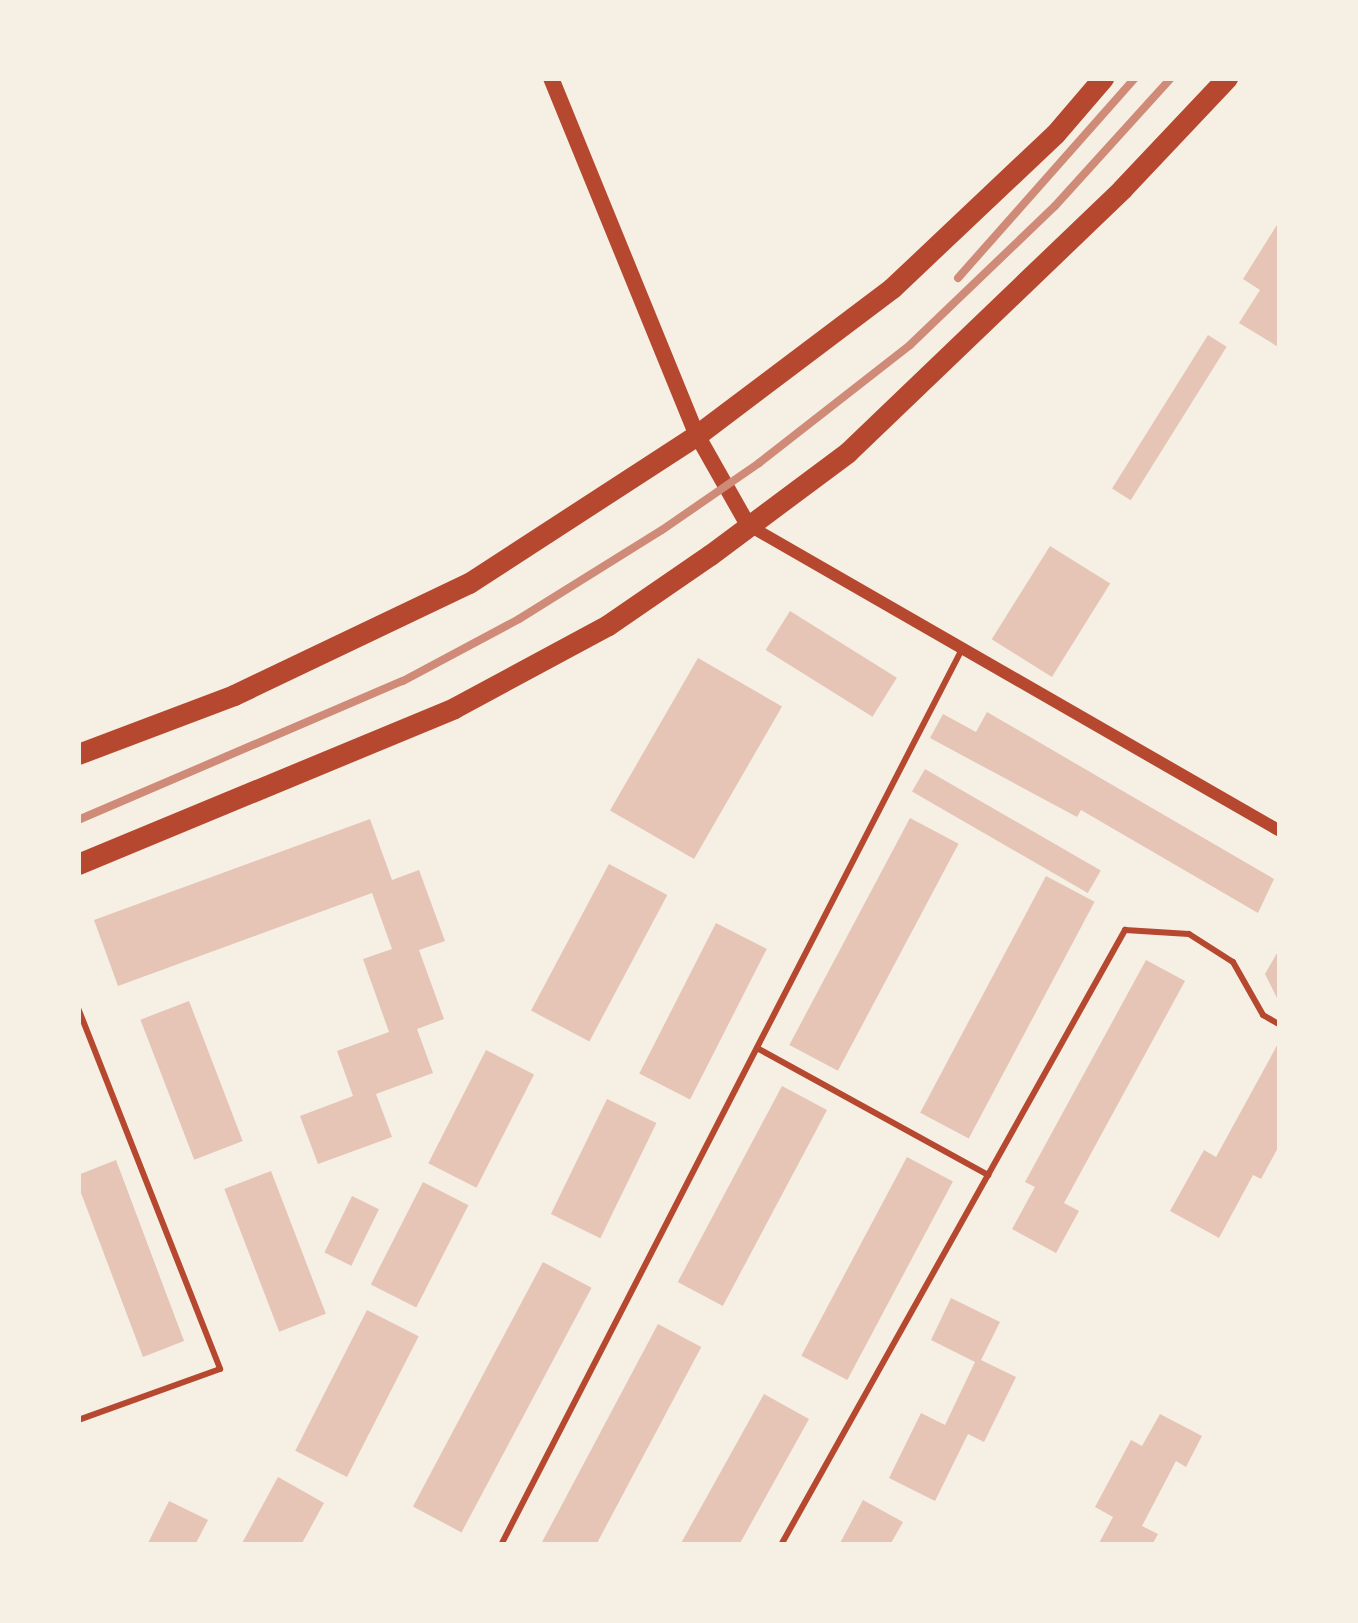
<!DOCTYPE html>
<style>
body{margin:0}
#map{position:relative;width:1358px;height:1623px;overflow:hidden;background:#f6efe4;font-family:Helvetica,sans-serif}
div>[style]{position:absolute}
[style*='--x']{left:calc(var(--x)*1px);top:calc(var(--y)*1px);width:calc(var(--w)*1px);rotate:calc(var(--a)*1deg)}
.building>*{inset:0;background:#e6c5b7;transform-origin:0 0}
.service>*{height:6px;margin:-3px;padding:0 3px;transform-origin:3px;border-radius:3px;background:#b5482f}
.minor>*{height:12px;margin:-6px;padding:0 6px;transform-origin:6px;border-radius:6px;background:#b5482f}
.tertiary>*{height:16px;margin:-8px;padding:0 8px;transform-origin:8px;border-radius:8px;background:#b5482f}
.primary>*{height:21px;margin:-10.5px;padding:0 10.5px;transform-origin:10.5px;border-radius:10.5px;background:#b5482f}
.rail>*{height:8px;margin:-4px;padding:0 4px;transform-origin:4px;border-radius:4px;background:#cf8b77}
span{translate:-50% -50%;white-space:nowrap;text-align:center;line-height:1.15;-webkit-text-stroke:10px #f6efe4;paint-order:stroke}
.frame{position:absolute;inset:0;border:81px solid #f6efe4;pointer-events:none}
</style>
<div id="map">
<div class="building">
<i style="clip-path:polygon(1280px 220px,1280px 348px,1239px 323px,1260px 290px,1243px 279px)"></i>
<i style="left:1208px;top:335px;width:22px;height:181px;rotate:32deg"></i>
<i style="left:1050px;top:546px;width:71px;height:110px;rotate:32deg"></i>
<i style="left:790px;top:611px;width:126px;height:46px;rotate:32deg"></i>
<i style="left:698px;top:658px;width:97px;height:176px;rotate:30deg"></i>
<i style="clip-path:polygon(987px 712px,1274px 879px,1258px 913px,1081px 810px,1077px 817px,930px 738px,943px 714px,976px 732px)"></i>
<i style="left:925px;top:769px;width:203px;height:26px;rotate:30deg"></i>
<i style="left:910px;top:818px;width:55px;height:257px;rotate:28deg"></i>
<i style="clip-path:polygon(370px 819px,392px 880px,419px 870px,445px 941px,419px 950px,444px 1019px,417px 1029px,433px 1073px,376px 1094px,392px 1137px,318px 1164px,300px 1116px,353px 1096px,337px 1051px,389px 1032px,363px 959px,392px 949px,372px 893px,118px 986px,94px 920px)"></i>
<i style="left:609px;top:864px;width:66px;height:166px;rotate:28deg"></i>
<i style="left:1046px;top:876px;width:55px;height:268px;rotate:28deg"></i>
<i style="left:716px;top:923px;width:57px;height:169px;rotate:27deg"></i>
<i style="clip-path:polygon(1280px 948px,1280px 1004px,1265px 974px)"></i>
<i style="clip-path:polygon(1146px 960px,1185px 981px,1064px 1203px,1079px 1211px,1056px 1253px,1012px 1229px,1035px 1187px,1025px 1182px)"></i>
<i style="left:189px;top:1001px;width:150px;height:52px;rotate:69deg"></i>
<i style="clip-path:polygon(1280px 1040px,1280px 1144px,1261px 1179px,1253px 1175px,1219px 1238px,1170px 1211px,1204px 1150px,1216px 1157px)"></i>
<i style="left:486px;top:1050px;width:54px;height:127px;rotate:27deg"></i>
<i style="left:782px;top:1086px;width:51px;height:222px;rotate:28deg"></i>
<i style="left:607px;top:1099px;width:55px;height:128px;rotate:26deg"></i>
<i style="left:907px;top:1157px;width:52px;height:225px;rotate:28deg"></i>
<i style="clip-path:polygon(116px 1160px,184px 1341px,143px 1357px,78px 1185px,78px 1175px)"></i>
<i style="left:271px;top:1171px;width:153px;height:50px;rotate:69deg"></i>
<i style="left:423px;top:1182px;width:51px;height:115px;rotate:27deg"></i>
<i style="left:352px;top:1196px;width:30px;height:63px;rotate:26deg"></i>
<i style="left:543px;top:1262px;width:55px;height:277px;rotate:28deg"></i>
<i style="clip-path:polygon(951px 1298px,1000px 1322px,981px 1360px,1016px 1377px,984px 1442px,968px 1434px,935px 1501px,889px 1478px,921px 1413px,945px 1425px,975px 1362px,931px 1340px)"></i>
<i style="left:367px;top:1310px;width:58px;height:158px;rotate:27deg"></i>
<i style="left:658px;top:1324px;width:49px;height:251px;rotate:28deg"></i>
<i style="clip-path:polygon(764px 1394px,809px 1419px,739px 1545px,680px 1545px)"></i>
<i style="clip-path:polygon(1160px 1414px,1202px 1436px,1186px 1467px,1176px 1461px,1142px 1526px,1158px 1534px,1152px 1545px,1098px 1545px,1113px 1517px,1095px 1507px,1131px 1440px,1142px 1446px)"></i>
<i style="clip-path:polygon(278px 1477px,324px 1503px,301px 1545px,241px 1545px)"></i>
<i style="clip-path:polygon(863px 1500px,903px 1522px,890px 1545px,839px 1545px)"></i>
<i style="clip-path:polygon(169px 1501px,208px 1520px,195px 1545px,147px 1545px)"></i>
</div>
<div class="service">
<i style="--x:78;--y:1008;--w:388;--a:68.5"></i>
<i style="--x:220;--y:1369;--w:151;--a:160.2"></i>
<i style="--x:757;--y:1048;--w:264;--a:28.8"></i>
<i style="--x:501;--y:1545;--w:1005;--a:-62.77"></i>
<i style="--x:781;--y:1545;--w:705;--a:-60.78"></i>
<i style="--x:1125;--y:930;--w:64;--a:3.6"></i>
<i style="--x:1189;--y:934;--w:52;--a:32.5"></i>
<i style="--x:1233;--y:962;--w:61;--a:60.5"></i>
<i style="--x:1263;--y:1015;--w:20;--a:30"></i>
</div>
<div class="minor">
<i style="--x:748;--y:525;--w:614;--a:29.91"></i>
</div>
<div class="tertiary">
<i style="--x:551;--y:78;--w:386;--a:67.8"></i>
<i style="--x:697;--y:435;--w:103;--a:60.5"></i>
</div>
<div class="primary">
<i style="--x:78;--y:754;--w:167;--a:-20.7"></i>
<i style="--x:234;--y:695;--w:260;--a:-25.5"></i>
<i style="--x:469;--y:583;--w:272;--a:-33"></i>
<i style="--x:697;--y:435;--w:244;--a:-37"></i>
<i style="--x:892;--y:288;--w:224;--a:-43.4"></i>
<i style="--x:1055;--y:134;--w:74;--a:-49.4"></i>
<i style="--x:78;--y:864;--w:407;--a:-22.5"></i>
<i style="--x:454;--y:708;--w:175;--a:-28.3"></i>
<i style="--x:608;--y:625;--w:124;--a:-34.5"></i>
<i style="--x:710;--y:555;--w:172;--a:-36.7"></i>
<i style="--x:848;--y:452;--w:380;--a:-43.8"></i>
<i style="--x:1122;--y:189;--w:153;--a:-46.6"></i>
</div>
<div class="rail">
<i style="--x:958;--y:278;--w:267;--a:-48.5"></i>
<i style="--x:78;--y:820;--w:353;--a:-23.2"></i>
<i style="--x:403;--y:681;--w:132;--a:-28.1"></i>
<i style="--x:519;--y:619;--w:168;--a:-31.9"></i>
<i style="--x:662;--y:530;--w:118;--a:-34.6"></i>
<i style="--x:759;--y:463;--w:192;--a:-38"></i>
<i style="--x:910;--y:345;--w:201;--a:-43.8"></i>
<i style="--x:1055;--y:206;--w:173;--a:-47.8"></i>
</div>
<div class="frame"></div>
</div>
